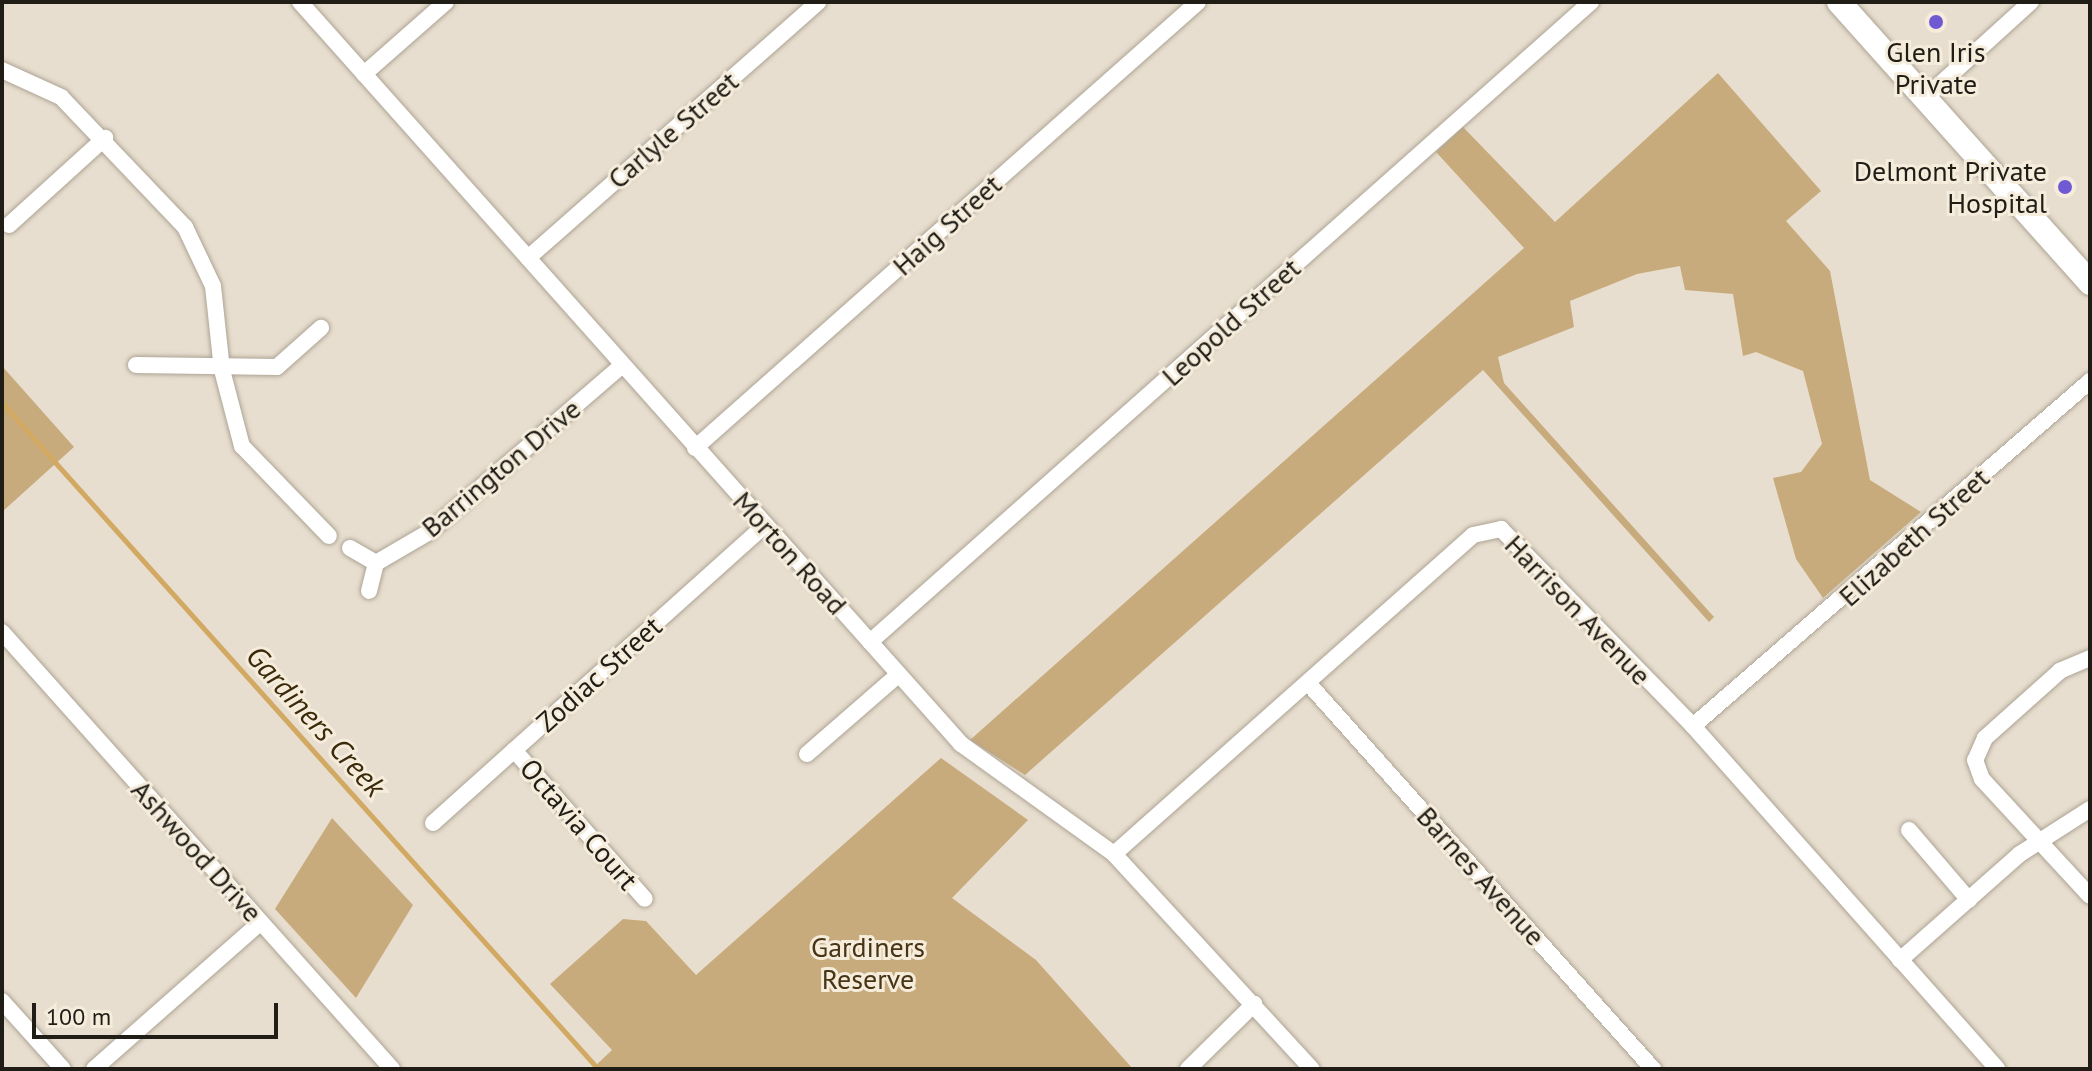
<!DOCTYPE html>
<style>
body{margin:0}
#map{position:relative;width:2092px;height:1071px;overflow:hidden;background:#e8decf;font-family:"PT Sans",sans-serif}
div>[style]{position:absolute}
[style*='--x']{left:calc(var(--x)*1px);top:calc(var(--y)*1px);width:calc(var(--w)*1px);rotate:calc(var(--a)*1deg)}
.green>*{inset:0;background:#c8ab7c}
.stream>*{height:5px;margin:-2.5px;padding:0 2.5px;transform-origin:2.5px;border-radius:2.5px;background:#d2a963}
.roads{filter:drop-shadow(0 0 2px #ada495) drop-shadow(0 0 2px #ada495)}
.minor>*{height:16px;margin:-8px;padding:0 8px;transform-origin:8px;border-radius:8px;background:#fff}
.highway>*{height:24px;margin:-12px;padding:0 12px;transform-origin:12px;border-radius:12px;background:#fff}
.dots>*{width:22px;height:22px;translate:-50% -50%;box-sizing:border-box;border:4px solid #f5ecdc;border-radius:50%}
span{translate:-50% -50%;white-space:nowrap;text-align:center;line-height:1.15;-webkit-text-stroke:6px #f5ecdc;paint-order:stroke}
.poi-label{font-size:28px;color:#201d17}
.right{translate:-100% -50%;text-align:right}
.street-label{font-size:28px;color:#201d17}
.park-label{font-size:28px;color:#463415}
.water-label{font-size:30px;color:#3b2a0a;font-style:italic}
.frame{position:absolute;inset:0;border:4px solid #201d17;pointer-events:none}
.scale{position:absolute;left:32px;top:1003px;width:246px;height:36px;box-sizing:border-box;border:4px solid #201d17;border-top:0;padding-left:10px;font-size:24px;line-height:28px;white-space:nowrap;color:#201d17;-webkit-text-stroke:6px #f5ecdc;paint-order:stroke}
</style>
<div id="map">
<div class="green">
<i style="clip-path:polygon(1718px 73px,1821px 191px,1786px 221px,1830px 271px,1870px 480px,1921px 512px,1823px 598px,1796px 559px,1773px 478px,1801px 472px,1822px 444px,1803px 371px,1756px 352px,1743px 356px,1733px 294px,1685px 290px,1680px 266px,1637px 274px,1570px 301px,1574px 327px,1498px 357px,1504px 383px,1714px 617px,1709px 622px,1483px 370px,1025px 775px,970px 740px,1524px 248px,1436px 152px,1463px 127px,1555px 222px)"></i>
<i style="clip-path:polygon(2px 366px,74px 447px,2px 512px)"></i>
<i style="clip-path:polygon(941px 758px,1028px 820px,952px 898px,1036px 960px,1133px 1069px,592px 1069px,612px 1050px,550px 984px,623px 919px,646px 921px,696px 975px)"></i>
<i style="clip-path:polygon(332px 818px,413px 905px,356px 998px,275px 909px)"></i>
</div>
<div class="stream">
<i style="--x:2;--y:403;--w:894;--a:48.17"></i>
</div>
<div class="roads">
<div class="minor">
<i style="--x:300;--y:2;--w:994;--a:48.3"></i>
<i style="--x:961;--y:744;--w:188;--a:35.7"></i>
<i style="--x:1114;--y:854;--w:292;--a:47.4"></i>
<i style="--x:2;--y:70;--w:65;--a:24.6"></i>
<i style="--x:61;--y:97;--w:180;--a:46.4"></i>
<i style="--x:185;--y:227;--w:65;--a:64.6"></i>
<i style="--x:213;--y:286;--w:84;--a:83.9"></i>
<i style="--x:222;--y:370;--w:79;--a:75.3"></i>
<i style="--x:242;--y:446;--w:125;--a:46"></i>
<i style="--x:364;--y:74;--w:109;--a:-41.3"></i>
<i style="--x:1925;--y:98;--w:143;--a:-42.2"></i>
<i style="--x:9;--y:225;--w:130;--a:-42.2"></i>
<i style="--x:528;--y:258;--w:387;--a:-41.4"></i>
<i style="--x:136;--y:365;--w:141;--a:0.8"></i>
<i style="--x:277;--y:367;--w:59;--a:-41.6"></i>
<i style="--x:695;--y:448;--w:672;--a:-41.56"></i>
<i style="--x:350;--y:548;--w:30;--a:30"></i>
<i style="--x:369;--y:591;--w:29;--a:-76"></i>
<i style="--x:376;--y:563;--w:61;--a:-30.3"></i>
<i style="--x:429;--y:532;--w:254;--a:-40.8"></i>
<i style="--x:2;--y:632;--w:586;--a:48.25"></i>
<i style="--x:870;--y:642;--w:964;--a:-41.59"></i>
<i style="--x:2090;--y:658;--w:33;--a:157"></i>
<i style="--x:2060;--y:671;--w:101;--a:138.2"></i>
<i style="--x:1985;--y:738;--w:24;--a:114"></i>
<i style="--x:1975;--y:760;--w:20;--a:70"></i>
<i style="--x:1982;--y:779;--w:159;--a:47.3"></i>
<i style="--x:1308;--y:683;--w:518;--a:48.21"></i>
<i style="--x:1693;--y:726;--w:526;--a:-40.99"></i>
<i style="--x:514;--y:750;--w:198;--a:48.7"></i>
<i style="--x:807;--y:754;--w:121;--a:-41"></i>
<i style="--x:433;--y:823;--w:446;--a:-41.9"></i>
<i style="--x:1909;--y:830;--w:92;--a:49.4"></i>
<i style="--x:1114;--y:854;--w:480;--a:-41.6"></i>
<i style="--x:1473;--y:535;--w:29;--a:-12"></i>
<i style="--x:1501;--y:529;--w:275;--a:45.7"></i>
<i style="--x:1693;--y:726;--w:458;--a:48.4"></i>
<i style="--x:1900;--y:960;--w:160;--a:-41.5"></i>
<i style="--x:2020;--y:854;--w:83;--a:-32.7"></i>
<i style="--x:2;--y:1001;--w:91;--a:48.1"></i>
<i style="--x:94;--y:1069;--w:222;--a:-41.4"></i>
<i style="--x:1188;--y:1069;--w:93;--a:-44.6"></i>
</div>
<div class="highway">
<i style="--x:1839;--y:2;--w:377;--a:48.2"></i>
</div>
</div>
<div class="dots">
<i style="left:1936px;top:22px;background:#705ad4"></i>
<i style="left:2065px;top:187px;background:#705ad4"></i>
</div>
<div class="poi-label">
<span style="left:1936px;top:68px">Glen Iris<br>Private</span>
<span class="right" style="left:2047px;top:187px">Delmont Private<br>Hospital</span>
</div>
<div class="street-label">
<span style="left:673px;top:130px;rotate:-41deg">Carlyle Street</span>
<span style="left:947px;top:225px;rotate:-42deg">Haig Street</span>
<span style="left:1231px;top:322px;rotate:-42deg">Leopold Street</span>
<span style="left:501px;top:468px;rotate:-40deg">Barrington Drive</span>
<span style="left:1914px;top:537px;rotate:-42deg">Elizabeth Street</span>
<span style="left:790px;top:553px;rotate:48deg">Morton Road</span>
<span style="left:1578px;top:610px;rotate:46deg">Harrison Avenue</span>
<span style="left:599px;top:674px;rotate:-42deg">Zodiac Street</span>
<span style="left:579px;top:824px;rotate:49deg">Octavia Court</span>
<span style="left:197px;top:851px;rotate:48deg">Ashwood Drive</span>
<span style="left:1481px;top:876px;rotate:48deg">Barnes Avenue</span>
</div>
<div class="park-label">
<span style="left:868px;top:963px">Gardiners<br>Reserve</span>
</div>
<div class="water-label">
<span style="left:316px;top:721px;rotate:48deg">Gardiners Creek</span>
</div>
<div class="frame"></div>
<div class="scale">100 m</div>
</div>
